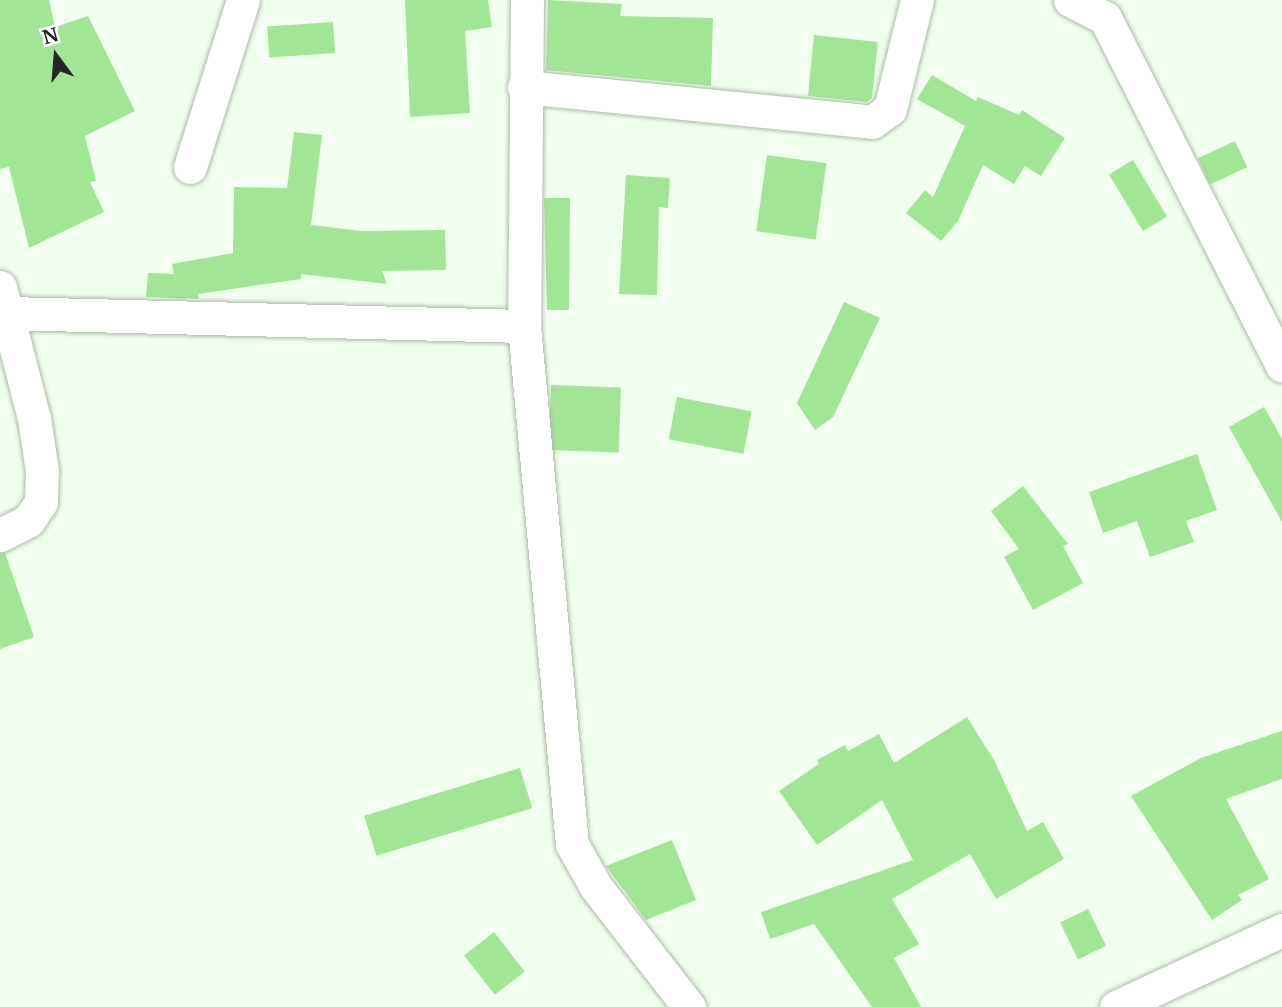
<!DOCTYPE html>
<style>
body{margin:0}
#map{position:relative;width:1282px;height:1007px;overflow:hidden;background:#f1ffee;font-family:Merriweather,serif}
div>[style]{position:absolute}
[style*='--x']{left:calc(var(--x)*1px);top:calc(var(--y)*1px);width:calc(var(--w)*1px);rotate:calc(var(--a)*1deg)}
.building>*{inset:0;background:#a3e596;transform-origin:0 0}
.roads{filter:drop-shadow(0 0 2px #abbca8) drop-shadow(0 0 2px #abbca8)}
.minor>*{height:33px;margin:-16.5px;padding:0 16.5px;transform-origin:16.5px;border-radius:16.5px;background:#fff}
span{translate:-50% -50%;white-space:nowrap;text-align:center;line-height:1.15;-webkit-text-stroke:5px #fff;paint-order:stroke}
.north{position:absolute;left:21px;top:21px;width:70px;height:70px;-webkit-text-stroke:5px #fff;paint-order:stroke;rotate:344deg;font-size:19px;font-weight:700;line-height:28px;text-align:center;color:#222921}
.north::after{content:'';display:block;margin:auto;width:24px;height:32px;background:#222921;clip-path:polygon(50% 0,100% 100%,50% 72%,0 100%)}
</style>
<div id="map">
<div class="building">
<i style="clip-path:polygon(0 0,49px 0,55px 27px,88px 16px,135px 111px,85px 136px,96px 181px,90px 182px,104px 212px,29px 248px,9px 167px,0 169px)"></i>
<i style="clip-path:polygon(405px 0,488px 0,492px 27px,465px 31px,470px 113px,410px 117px)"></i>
<i style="clip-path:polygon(548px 0,622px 4px,620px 16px,713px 18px,711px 86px,546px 70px)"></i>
<i style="left:333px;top:22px;width:31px;height:66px;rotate:86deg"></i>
<i style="clip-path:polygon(814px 35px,878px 42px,872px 98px,867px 102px,808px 96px)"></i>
<i style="clip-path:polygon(932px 75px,976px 101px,978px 97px,1019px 115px,1022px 110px,1065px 138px,1041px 176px,1025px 166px,1014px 184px,983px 165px,958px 221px,941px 241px,906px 213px,925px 190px,933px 197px,965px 126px,917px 99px)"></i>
<i style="clip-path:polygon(294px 132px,322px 135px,311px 225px,362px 231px,445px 230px,446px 270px,382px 271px,387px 284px,301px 274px,301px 279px,198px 294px,199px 299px,146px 297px,148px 273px,174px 274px,172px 264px,233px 253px,234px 187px,287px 188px)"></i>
<i style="left:1235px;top:141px;width:29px;height:41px;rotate:65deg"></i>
<i style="left:767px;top:155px;width:60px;height:77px;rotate:8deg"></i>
<i style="left:1133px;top:160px;width:66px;height:28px;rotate:59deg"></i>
<i style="clip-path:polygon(626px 175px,670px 178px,668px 208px,659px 207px,657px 295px,619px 294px)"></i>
<i style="clip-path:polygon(544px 198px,570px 198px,569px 310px,547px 310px)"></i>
<i style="clip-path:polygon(844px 302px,880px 318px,833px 417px,815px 430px,797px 403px)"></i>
<i style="left:551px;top:385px;width:70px;height:65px;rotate:2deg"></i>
<i style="left:677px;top:397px;width:76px;height:43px;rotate:11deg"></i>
<i style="clip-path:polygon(1264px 407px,1282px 439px,1282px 522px,1229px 427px)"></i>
<i style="clip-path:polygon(1197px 454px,1217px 510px,1186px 521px,1194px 542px,1150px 557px,1137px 521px,1103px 533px,1089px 492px)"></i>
<i style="clip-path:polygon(1023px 486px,1068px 544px,1063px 546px,1083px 583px,1033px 610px,1004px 557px,1019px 549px,991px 511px)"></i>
<i style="clip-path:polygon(5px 553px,34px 637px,0 649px,0 554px)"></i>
<i style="clip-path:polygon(967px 717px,994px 760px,1027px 831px,1043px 822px,1064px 859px,996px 899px,970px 854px,892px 899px,919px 944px,894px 958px,921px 1007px,872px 1007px,814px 924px,770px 939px,761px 912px,913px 860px,882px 800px,817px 845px,779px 791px,819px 764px,817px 760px,845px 745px,848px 751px,879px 734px,894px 763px)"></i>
<i style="clip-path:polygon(1282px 731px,1282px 779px,1226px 799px,1269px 879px,1238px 895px,1242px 900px,1212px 920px,1131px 796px,1201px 758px)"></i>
<i style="left:520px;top:768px;width:42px;height:163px;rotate:73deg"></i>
<i style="clip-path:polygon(672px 840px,696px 900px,646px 920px,606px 866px)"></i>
<i style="left:1088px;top:909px;width:41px;height:31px;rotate:64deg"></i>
<i style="left:494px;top:932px;width:50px;height:38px;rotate:52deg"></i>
</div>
<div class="roads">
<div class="minor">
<i style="--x:527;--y:0;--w:326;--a:90.5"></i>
<i style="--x:524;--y:326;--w:520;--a:84.71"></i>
<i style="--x:572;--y:844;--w:49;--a:60.8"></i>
<i style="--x:596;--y:887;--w:152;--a:52.2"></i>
<i style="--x:1070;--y:0;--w:39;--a:27"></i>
<i style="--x:1105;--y:18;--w:390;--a:63"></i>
<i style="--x:524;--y:87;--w:350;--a:5.7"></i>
<i style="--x:872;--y:122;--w:22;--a:-36"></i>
<i style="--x:890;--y:109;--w:112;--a:-76.1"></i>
<i style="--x:190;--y:167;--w:175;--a:-72.4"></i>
<i style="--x:0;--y:287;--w:135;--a:75.5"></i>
<i style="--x:34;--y:418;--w:54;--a:81.4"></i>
<i style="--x:42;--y:471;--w:31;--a:92"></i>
<i style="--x:41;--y:502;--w:23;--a:124"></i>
<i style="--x:28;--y:521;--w:31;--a:153"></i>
<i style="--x:7;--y:313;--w:517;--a:1.44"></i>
<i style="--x:1116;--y:1007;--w:183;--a:-24.9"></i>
</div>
</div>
<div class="north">N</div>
</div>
